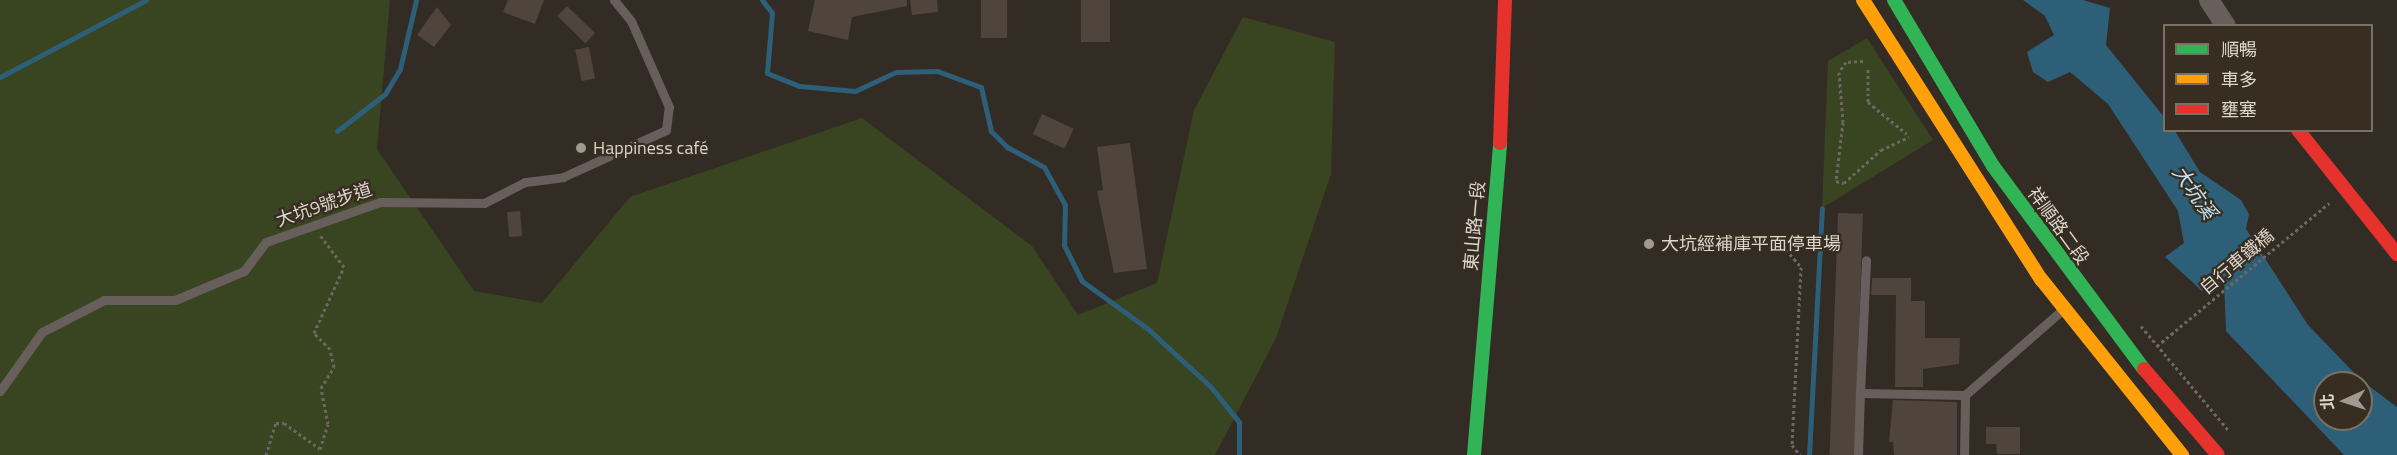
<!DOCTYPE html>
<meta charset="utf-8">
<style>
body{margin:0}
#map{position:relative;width:2397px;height:455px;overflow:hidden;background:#322c25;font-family:"Titillium Web","Noto Sans TC",sans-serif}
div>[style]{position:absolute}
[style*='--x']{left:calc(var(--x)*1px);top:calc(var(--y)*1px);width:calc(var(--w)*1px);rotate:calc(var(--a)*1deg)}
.green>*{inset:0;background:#394420}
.water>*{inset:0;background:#2d5f79}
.stream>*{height:5px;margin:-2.5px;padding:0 2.5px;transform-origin:2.5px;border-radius:2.5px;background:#2d5f79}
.building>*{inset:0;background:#50453c;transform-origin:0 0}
.path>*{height:3px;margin-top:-1.5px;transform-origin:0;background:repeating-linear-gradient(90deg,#6d6764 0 3px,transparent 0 6px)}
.lane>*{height:9px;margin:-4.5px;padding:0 4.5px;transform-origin:4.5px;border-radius:4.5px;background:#685f5d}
.street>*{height:20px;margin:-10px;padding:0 10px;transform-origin:10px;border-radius:10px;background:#685f5d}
.fast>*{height:14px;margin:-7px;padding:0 7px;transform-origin:7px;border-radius:7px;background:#30b455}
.slow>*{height:14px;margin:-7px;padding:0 7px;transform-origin:7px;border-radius:7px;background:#ff9f0a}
.jam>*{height:14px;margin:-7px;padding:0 7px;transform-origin:7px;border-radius:7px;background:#e5322d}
.dots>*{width:16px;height:16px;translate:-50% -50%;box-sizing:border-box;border:3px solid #372d20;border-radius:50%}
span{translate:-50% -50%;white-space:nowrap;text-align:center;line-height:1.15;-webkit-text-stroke:4.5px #372d20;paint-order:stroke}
.poi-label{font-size:18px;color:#dcd6cd}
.left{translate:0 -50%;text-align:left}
.street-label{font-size:18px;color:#dcd6cd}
.water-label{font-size:20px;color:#c2e1f4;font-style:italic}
.legend{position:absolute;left:2163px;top:24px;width:210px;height:108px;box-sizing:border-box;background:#372d20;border:2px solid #797165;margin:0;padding:8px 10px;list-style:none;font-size:18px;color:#dcd6cd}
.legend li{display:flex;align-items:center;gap:12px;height:30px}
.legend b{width:30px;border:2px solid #797165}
.north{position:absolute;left:2313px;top:371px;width:60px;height:60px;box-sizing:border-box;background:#372d20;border:2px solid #797165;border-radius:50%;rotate:267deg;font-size:16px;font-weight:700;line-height:24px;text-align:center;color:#dcd6cd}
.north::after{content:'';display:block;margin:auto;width:21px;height:27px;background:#a09a92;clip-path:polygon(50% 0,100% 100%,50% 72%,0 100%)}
</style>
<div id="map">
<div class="green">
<i style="clip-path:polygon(0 0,390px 0,377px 149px,474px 291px,542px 303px,630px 197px,862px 118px,1032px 246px,1078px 315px,1157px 283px,1194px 110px,1243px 17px,1335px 42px,1331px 174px,1276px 338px,1215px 455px,0 455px)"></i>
<i style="clip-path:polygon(1867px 38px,1933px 140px,1822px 208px,1828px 61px)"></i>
</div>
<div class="water">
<i style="clip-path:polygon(evenodd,2023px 0,2083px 0,2110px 8px,2106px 45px,2164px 117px,2164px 130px,2175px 131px,2200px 172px,2241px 200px,2249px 214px,2246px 229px,2308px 325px,2361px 380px,2397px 407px,2397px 455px,2344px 455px,2226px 331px,2224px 281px,2202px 291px,2165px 257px,2184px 243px,2178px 211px,2108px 104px,2070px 72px,2048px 82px,2033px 72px,2027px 52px,2054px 35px,2045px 16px,2023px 0,2325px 383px,2361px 383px,2361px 419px,2325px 419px,2325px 383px)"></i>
</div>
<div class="stream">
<i style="--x:762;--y:0;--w:16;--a:52"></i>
<i style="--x:772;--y:13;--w:60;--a:94.8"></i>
<i style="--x:767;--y:73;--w:35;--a:22"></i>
<i style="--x:800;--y:86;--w:55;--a:5.2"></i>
<i style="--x:855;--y:91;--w:45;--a:-24.9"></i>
<i style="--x:896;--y:72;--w:41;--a:-1.4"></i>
<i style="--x:937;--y:71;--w:47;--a:20"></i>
<i style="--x:981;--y:87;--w:45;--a:77.2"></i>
<i style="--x:991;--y:131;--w:23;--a:45"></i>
<i style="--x:1007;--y:147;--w:42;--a:28.4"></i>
<i style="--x:1044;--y:167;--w:43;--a:61.1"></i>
<i style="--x:1065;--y:205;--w:40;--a:91.4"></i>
<i style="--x:1064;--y:245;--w:40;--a:63.4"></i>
<i style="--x:1082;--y:281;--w:80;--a:35.9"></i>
<i style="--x:1147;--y:328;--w:87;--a:42.7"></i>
<i style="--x:1211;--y:387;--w:45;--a:51.3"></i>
<i style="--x:1239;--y:422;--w:33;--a:90"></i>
<i style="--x:0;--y:77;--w:165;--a:-27.8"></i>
<i style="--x:337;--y:131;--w:61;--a:-37.6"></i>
<i style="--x:385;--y:94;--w:29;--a:-59"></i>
<i style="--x:400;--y:69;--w:71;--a:-76.9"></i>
<i style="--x:1809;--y:455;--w:247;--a:-87"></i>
</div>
<div class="building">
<i style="clip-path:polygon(508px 0,544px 0,535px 24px,503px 12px)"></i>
<i style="clip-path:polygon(815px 0,907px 0,907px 6px,852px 17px,848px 40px,808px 31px)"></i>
<i style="clip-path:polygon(910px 0,937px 0,938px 12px,912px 15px)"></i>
<i style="left:981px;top:0;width:26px;height:38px"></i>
<i style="left:1081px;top:0;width:29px;height:42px"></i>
<i style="left:567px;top:6px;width:39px;height:14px;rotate:44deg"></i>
<i style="clip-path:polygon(437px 7px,451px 25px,434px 47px,417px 35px)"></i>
<i style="left:589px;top:47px;width:32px;height:14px;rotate:79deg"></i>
<i style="left:1042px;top:114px;width:35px;height:22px;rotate:25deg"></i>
<i style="clip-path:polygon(1130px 143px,1147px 269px,1114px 273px,1097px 191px,1103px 190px,1097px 147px)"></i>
<i style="left:520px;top:211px;width:25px;height:13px;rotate:85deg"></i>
<i style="left:1838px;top:213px;width:25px;height:242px;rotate:2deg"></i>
<i style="clip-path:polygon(1872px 278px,1911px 278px,1911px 301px,1925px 301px,1925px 338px,1960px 338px,1959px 364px,1923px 369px,1923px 387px,1895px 387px,1896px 295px,1871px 295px)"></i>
<i style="clip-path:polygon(1893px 400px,1957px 402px,1957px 455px,1894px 455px,1893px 442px,1889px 442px)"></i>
<i style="clip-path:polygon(1986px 427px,2020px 427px,2020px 454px,1997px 454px,1996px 444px,1986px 444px)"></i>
</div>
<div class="path">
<i style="--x:1863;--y:61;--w:17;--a:177"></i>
<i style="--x:1846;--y:62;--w:12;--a:125"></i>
<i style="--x:1839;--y:72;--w:50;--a:85.4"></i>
<i style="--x:1843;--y:122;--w:59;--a:96.8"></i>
<i style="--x:1836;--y:181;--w:8;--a:14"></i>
<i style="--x:1844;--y:183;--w:50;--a:-41.7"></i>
<i style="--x:1881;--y:150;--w:31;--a:-25"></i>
<i style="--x:1868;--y:69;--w:33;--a:90"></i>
<i style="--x:1868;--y:102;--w:50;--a:39.4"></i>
<i style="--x:1782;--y:245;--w:29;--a:49"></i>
<i style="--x:1801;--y:267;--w:178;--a:92.9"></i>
<i style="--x:1792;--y:445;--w:13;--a:51"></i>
<i style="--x:2141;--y:326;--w:137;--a:50"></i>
<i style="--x:2157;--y:346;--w:224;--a:-39.7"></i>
<i style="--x:266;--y:455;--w:34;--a:-73"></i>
<i style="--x:276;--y:423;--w:8;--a:0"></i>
<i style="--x:284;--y:423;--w:44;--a:35.8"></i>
<i style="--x:320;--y:449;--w:26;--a:-72"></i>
<i style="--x:328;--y:424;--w:37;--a:-101"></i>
<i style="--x:321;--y:388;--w:25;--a:-58"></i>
<i style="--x:334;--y:367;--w:18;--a:-103"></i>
<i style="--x:330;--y:349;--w:23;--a:-135"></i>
<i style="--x:314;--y:333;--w:72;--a:-65.6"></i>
<i style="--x:344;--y:267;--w:39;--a:-127"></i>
</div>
<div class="lane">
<i style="--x:0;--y:391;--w:72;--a:-54.6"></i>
<i style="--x:42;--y:332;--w:70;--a:-27.3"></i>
<i style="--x:104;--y:300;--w:71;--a:0"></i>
<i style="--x:175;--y:300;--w:75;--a:-22.8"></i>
<i style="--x:244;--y:271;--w:36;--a:-53"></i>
<i style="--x:266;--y:242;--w:121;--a:-19.3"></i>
<i style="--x:380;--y:202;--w:104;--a:0.6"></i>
<i style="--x:484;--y:203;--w:46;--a:-27.1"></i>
<i style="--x:525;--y:182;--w:38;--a:-7"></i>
<i style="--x:563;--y:177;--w:113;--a:-24.5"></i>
<i style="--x:666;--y:130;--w:23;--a:-83"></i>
<i style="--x:669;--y:107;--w:94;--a:-113.8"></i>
<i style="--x:631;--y:21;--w:27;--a:-129"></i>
<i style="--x:1860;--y:393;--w:133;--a:-87.4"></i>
<i style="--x:1858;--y:455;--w:62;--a:-88.2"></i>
<i style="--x:1860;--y:393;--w:105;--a:1.1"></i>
<i style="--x:1965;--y:395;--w:129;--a:-41.2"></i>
<i style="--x:1964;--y:455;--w:60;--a:-89"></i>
</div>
<div class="street">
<i style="--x:2209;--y:0;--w:31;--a:57"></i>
</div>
<div class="fast">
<i style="--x:1894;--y:0;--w:193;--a:59.2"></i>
<i style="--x:1993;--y:166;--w:253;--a:53.4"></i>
<i style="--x:1474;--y:455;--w:313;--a:-85.2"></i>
</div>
<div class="slow">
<i style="--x:1863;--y:0;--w:331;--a:57.5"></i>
<i style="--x:2041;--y:279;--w:226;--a:51.3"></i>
</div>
<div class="jam">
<i style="--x:2298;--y:130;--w:159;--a:51.4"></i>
<i style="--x:1500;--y:143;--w:143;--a:-88"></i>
<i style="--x:2144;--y:369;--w:113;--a:49.3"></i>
</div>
<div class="dots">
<i style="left:581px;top:148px;background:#a09a92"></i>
<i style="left:1649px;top:244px;background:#a09a92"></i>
</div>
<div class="poi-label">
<span class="left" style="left:593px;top:148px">Happiness café</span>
<span class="left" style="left:1661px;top:244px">大坑經補庫平面停車場</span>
</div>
<div class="street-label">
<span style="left:324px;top:205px;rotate:-19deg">大坑9號步道</span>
<span style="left:1475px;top:226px;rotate:-85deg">東山路一段</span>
<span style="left:2058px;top:226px;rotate:54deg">祥順路二段</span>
<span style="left:2237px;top:262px;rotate:-40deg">自行車鐵橋</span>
</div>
<div class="water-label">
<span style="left:2195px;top:192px;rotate:55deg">大坑溪</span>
</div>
<ul class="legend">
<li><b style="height:8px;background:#30b455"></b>順暢</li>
<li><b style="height:8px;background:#ff9f0a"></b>車多</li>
<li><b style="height:8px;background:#e5322d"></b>壅塞</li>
</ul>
<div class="north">北</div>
</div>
